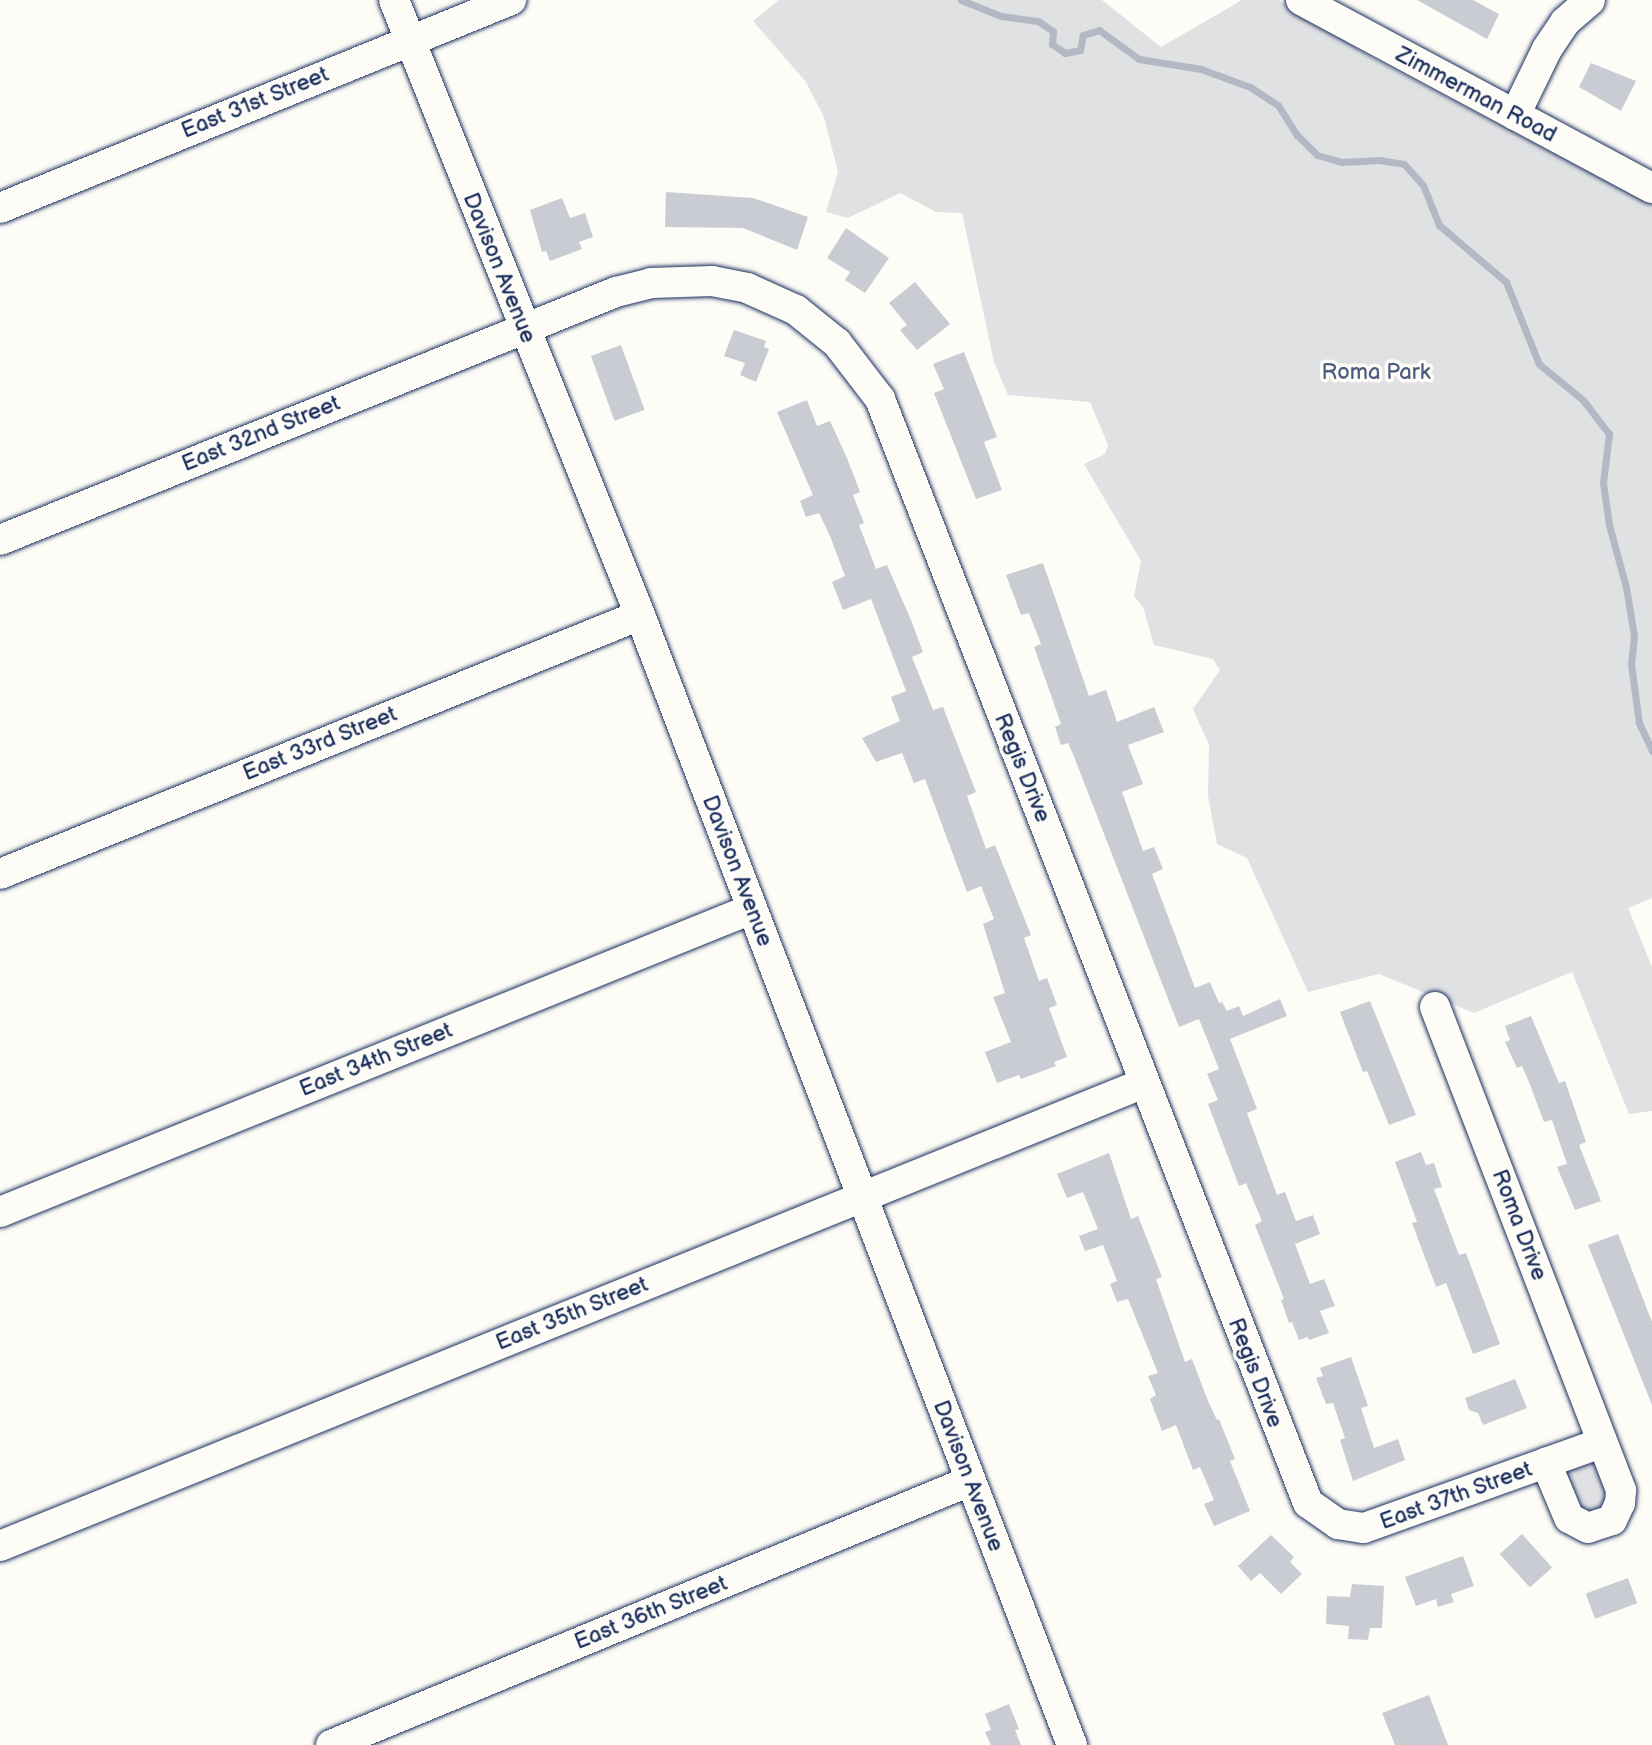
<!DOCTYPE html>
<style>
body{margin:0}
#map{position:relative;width:1652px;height:1745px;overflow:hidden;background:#fdfcf7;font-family:"Balsamiq Sans",sans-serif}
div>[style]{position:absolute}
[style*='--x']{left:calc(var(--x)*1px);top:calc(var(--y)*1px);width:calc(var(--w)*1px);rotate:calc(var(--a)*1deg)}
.green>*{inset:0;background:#e0e1e3}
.stream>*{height:7px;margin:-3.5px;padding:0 3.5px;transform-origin:3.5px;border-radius:3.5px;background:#b3b8c5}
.building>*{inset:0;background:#c9ccd3;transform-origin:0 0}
.roads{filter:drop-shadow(0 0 2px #1b2f5e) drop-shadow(0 0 2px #1b2f5e)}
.minor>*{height:30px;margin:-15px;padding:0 15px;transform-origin:15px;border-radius:15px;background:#fdfcf7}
span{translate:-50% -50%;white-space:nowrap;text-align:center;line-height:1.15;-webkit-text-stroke:7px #fdfcf7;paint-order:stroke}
.street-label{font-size:22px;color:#1b2f5e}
.park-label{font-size:22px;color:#4c5c7f}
</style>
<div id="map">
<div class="green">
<i style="clip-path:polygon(779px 0,1102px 0,1161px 47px,1242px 0,1278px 0,1376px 60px,1652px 205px,1652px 898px,1628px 908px,1652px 967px,1652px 1111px,1629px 1114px,1572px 972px,1474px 1013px,1379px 974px,1308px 992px,1247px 858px,1217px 844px,1208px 796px,1209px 745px,1193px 709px,1220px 670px,1213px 659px,1154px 645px,1143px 607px,1134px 596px,1141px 561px,1084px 464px,1105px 454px,1108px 445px,1090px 402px,1008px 395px,994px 362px,962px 213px,936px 212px,900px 193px,848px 218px,826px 212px,838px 172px,824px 117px,806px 82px,753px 21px)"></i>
<i style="clip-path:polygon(1595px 1461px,1608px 1494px,1607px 1502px,1598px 1514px,1581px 1512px,1565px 1471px)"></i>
</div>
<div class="stream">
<i style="--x:961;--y:0;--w:43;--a:21.8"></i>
<i style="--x:1001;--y:16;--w:37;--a:8"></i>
<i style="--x:1038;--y:21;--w:18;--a:34"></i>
<i style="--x:1053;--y:31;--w:13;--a:94"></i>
<i style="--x:1052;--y:44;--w:16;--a:35"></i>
<i style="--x:1065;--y:53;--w:15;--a:-11"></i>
<i style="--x:1080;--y:50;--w:15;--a:-79"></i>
<i style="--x:1083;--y:35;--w:17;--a:-17"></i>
<i style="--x:1099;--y:30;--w:49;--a:35.9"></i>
<i style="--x:1139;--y:59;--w:63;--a:9.2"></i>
<i style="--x:1201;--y:69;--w:52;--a:20.2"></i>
<i style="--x:1250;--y:87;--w:33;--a:33"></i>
<i style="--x:1278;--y:105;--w:36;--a:58"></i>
<i style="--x:1297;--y:135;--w:28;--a:45"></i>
<i style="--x:1317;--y:155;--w:26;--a:16"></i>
<i style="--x:1342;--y:162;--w:37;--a:-3"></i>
<i style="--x:1379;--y:160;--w:25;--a:9"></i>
<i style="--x:1404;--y:164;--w:28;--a:48"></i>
<i style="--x:1423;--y:185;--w:43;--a:68.2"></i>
<i style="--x:1439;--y:225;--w:88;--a:40.4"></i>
<i style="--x:1506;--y:282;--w:88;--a:68.1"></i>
<i style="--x:1539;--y:364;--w:57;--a:39.3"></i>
<i style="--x:1583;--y:400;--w:43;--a:52.6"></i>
<i style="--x:1609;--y:434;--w:49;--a:97"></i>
<i style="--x:1603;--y:483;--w:42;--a:81.9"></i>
<i style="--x:1609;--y:525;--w:64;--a:74.7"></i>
<i style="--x:1626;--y:587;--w:50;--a:80.7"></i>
<i style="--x:1634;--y:636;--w:28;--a:96"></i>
<i style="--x:1631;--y:664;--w:60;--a:82.3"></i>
<i style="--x:1639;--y:723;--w:31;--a:65"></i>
</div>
<div class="building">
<i style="clip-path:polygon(1417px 0,1473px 0,1499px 14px,1487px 39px)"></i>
<i style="clip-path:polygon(1591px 63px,1636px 81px,1621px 111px,1579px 87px)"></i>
<i style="clip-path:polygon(666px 192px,753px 198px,808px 217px,797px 250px,743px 228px,665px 227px)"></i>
<i style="clip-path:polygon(562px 198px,570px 218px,585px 213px,593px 237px,579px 242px,582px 249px,550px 261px,546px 251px,542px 252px,530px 210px)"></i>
<i style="clip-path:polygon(846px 228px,889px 258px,865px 293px,845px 280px,850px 272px,827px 258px)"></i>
<i style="clip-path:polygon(915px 282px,950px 324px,917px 350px,900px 330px,907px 325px,889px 303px)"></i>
<i style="clip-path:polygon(734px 330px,766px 341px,764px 347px,769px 349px,756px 382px,740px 375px,745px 363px,724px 356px)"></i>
<i style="left:621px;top:345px;width:69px;height:32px;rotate:70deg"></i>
<i style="clip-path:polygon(964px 352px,997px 437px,984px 442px,1002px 490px,976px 499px,934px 393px,944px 389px,933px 364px)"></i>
<i style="clip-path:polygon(807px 400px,817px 426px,830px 421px,847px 458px,860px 492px,853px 495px,864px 523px,859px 525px,876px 569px,887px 565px,911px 620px,923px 652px,912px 657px,933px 710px,943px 707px,976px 792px,967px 796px,986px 849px,995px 845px,1031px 935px,1024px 938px,1039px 981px,1047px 978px,1057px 1005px,1049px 1008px,1067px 1057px,1054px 1062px,1056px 1066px,1021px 1079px,1019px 1075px,997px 1083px,985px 1052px,1011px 1042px,993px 997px,1005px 993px,983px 924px,994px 919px,981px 886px,967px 892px,925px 779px,914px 783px,902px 753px,876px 762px,862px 738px,900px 721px,891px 697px,906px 691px,871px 599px,843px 610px,832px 582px,845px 576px,830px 536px,819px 513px,806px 517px,800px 501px,813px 495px,777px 412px)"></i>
<i style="clip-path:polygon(1043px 563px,1089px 696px,1106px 690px,1117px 722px,1154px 707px,1164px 732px,1128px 745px,1143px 784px,1122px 792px,1143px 851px,1154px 847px,1163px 869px,1152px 874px,1195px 988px,1210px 982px,1219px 1003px,1222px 1002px,1227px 1011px,1239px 1006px,1243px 1016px,1280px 999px,1287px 1016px,1230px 1039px,1257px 1109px,1247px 1113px,1277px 1195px,1285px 1192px,1296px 1221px,1313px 1215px,1320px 1234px,1295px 1244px,1310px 1284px,1324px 1279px,1335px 1306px,1320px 1311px,1329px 1333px,1309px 1340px,1308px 1337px,1299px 1340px,1292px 1322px,1289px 1323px,1281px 1300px,1284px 1299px,1255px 1225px,1262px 1221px,1246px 1183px,1239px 1186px,1208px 1104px,1218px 1100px,1207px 1074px,1219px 1069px,1199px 1019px,1179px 1027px,1073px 754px,1068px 743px,1061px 745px,1055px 727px,1061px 724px,1034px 647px,1041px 644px,1029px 613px,1021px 615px,1006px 575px)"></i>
<i style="clip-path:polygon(1370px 1001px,1416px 1115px,1389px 1125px,1367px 1071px,1363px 1072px,1340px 1012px)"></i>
<i style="clip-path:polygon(1531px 1016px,1559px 1083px,1565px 1081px,1586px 1142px,1579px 1145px,1601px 1201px,1575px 1210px,1557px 1167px,1567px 1164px,1552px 1120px,1544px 1122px,1529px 1082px,1522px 1066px,1517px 1068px,1505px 1042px,1510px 1040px,1505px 1026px)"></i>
<i style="clip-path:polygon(1421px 1152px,1426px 1165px,1434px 1163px,1442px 1187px,1434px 1189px,1459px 1255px,1466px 1253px,1500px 1344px,1473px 1354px,1446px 1283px,1436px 1287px,1412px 1223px,1417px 1222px,1395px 1162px)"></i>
<i style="clip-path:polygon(1109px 1153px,1131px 1219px,1138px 1216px,1162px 1277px,1156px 1279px,1185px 1362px,1192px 1359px,1208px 1401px,1217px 1420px,1219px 1419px,1235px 1459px,1230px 1461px,1250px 1511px,1214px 1526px,1204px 1504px,1214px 1500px,1200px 1467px,1193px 1470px,1176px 1425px,1162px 1431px,1150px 1399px,1156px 1395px,1148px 1376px,1158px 1373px,1128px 1299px,1117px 1302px,1110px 1284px,1117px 1281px,1103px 1245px,1085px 1251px,1079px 1236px,1098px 1229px,1083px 1192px,1067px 1198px,1057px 1174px)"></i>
<i style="clip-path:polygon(1618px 1234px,1652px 1322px,1652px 1405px,1588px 1245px)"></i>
<i style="clip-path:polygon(1351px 1357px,1368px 1406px,1361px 1408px,1374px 1448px,1398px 1439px,1405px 1460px,1353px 1481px,1340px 1440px,1345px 1438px,1333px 1403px,1326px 1404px,1316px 1378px,1323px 1376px,1320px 1368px)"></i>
<i style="clip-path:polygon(1515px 1379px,1527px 1408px,1483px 1425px,1478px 1413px,1469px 1410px,1465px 1398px)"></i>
<i style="left:1522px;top:1534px;width:45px;height:30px;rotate:48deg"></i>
<i style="clip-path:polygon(1271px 1535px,1294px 1557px,1290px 1562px,1302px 1574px,1281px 1594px,1260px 1573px,1251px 1581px,1238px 1566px)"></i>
<i style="clip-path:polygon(1463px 1556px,1474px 1586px,1451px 1594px,1454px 1602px,1438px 1607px,1436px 1599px,1416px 1606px,1405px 1577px)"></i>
<i style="left:1628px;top:1578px;width:27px;height:45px;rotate:70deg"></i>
<i style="clip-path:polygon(1352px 1584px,1384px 1586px,1382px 1628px,1370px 1628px,1368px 1640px,1348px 1639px,1349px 1626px,1326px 1624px,1327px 1596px,1350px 1597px)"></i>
<i style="clip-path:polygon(1429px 1695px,1448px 1745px,1395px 1745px,1382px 1713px)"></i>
<i style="clip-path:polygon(1009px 1704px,1019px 1729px,1015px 1730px,1021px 1745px,991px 1745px,985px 1732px,991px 1730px,985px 1714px)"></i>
</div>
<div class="roads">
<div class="minor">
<i style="--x:394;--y:0;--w:662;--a:68.2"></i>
<i style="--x:640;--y:615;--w:1210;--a:69.08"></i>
<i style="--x:1301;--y:0;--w:398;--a:28.2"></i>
<i style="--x:1515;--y:115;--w:73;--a:-64.1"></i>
<i style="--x:1547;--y:49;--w:32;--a:-56"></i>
<i style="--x:1565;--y:22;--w:33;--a:-41"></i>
<i style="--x:0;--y:208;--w:552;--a:-22.15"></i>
<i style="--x:0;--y:540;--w:664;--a:-21.93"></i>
<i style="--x:616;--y:292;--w:36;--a:-14"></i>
<i style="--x:651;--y:283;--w:61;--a:-1.9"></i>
<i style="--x:712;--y:281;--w:36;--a:11"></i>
<i style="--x:747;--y:288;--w:54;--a:24.2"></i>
<i style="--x:796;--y:310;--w:53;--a:38.8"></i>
<i style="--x:837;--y:343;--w:71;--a:52.5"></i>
<i style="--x:880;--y:399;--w:1184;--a:68.81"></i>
<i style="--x:1308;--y:1503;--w:37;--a:35"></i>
<i style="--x:1338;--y:1524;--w:26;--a:9"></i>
<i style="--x:1364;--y:1528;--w:253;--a:-19.7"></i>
<i style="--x:0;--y:874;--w:690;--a:-22.03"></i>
<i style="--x:1435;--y:1007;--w:518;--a:68.94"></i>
<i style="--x:1621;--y:1490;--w:13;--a:94"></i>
<i style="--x:1620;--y:1503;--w:19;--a:115"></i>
<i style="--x:1612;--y:1520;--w:25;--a:162"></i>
<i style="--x:1588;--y:1528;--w:21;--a:-152"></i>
<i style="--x:1569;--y:1518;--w:60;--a:-112.7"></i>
<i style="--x:0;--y:1212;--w:811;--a:-21.95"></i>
<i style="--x:0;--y:1546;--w:1234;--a:-22.03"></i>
<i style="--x:331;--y:1745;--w:691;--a:-22.45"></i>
</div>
</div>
<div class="street-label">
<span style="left:1476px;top:95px;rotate:28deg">Zimmerman Road</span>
<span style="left:255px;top:103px;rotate:-22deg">East 31st Street</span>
<span style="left:499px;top:268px;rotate:68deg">Davison Avenue</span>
<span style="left:261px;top:434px;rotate:-22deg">East 32nd Street</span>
<span style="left:320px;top:744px;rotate:-22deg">East 33rd Street</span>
<span style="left:1022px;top:768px;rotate:68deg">Regis Drive</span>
<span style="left:737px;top:871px;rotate:69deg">Davison Avenue</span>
<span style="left:376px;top:1060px;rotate:-22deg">East 34th Street</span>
<span style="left:1519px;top:1225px;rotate:69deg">Roma Drive</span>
<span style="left:572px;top:1314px;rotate:-22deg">East 35th Street</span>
<span style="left:1255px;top:1373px;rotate:69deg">Regis Drive</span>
<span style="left:968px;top:1476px;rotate:69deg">Davison Avenue</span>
<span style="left:1456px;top:1496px;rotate:-20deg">East 37th Street</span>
<span style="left:651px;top:1613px;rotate:-22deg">East 36th Street</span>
</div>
<div class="park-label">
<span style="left:1376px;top:373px">Roma Park</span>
</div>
</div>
